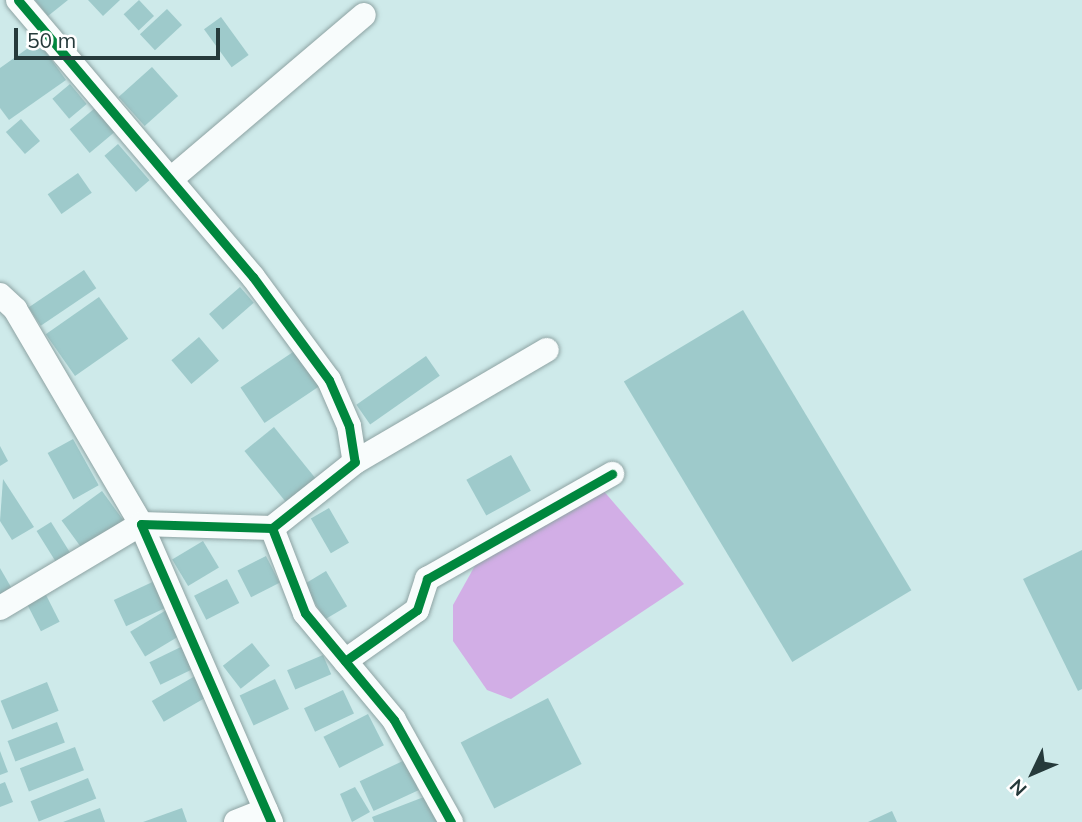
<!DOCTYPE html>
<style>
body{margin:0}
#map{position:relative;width:1082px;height:822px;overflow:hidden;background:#ceeaea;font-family:Mulish,sans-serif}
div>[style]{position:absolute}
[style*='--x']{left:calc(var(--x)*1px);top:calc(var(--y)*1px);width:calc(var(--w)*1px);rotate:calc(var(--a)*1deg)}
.water>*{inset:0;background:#d2aee6}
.building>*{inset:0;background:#9ecacb;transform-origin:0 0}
.roads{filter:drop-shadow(0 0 2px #8ea3a3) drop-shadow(0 0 2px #8ea3a3)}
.street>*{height:24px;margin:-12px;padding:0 12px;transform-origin:12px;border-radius:12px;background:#f8fcfc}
.cycleway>*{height:9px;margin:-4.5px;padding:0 4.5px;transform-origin:4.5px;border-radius:4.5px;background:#00873e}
span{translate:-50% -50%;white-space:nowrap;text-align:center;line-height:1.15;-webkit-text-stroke:5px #fff;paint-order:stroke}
.north{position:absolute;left:998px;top:738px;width:70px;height:70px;-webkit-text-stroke:5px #fff;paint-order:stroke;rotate:226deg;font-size:19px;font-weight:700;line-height:28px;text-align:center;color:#263a3b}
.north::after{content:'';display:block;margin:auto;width:24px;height:32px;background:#263a3b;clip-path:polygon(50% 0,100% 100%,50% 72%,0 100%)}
.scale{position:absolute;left:14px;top:28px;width:206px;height:32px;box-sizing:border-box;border:4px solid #263a3b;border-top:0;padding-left:9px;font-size:21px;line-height:24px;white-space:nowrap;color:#263a3b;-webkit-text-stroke:5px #fff;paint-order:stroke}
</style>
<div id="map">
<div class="water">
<i style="clip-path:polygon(589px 474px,684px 584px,511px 699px,487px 690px,453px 641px,453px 605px,482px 553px)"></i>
</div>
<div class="building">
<i style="clip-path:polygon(35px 0,68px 0,48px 16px)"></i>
<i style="clip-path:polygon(88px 0,120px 0,103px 16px)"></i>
<i style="left:139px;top:0;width:22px;height:21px;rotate:47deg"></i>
<i style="left:167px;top:9px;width:22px;height:37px;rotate:47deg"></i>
<i style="left:221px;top:17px;width:47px;height:21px;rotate:54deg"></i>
<i style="clip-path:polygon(38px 41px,66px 80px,9px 120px,0 108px,0 68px)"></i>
<i style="left:152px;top:67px;width:39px;height:45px;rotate:48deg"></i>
<i style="left:70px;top:84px;width:26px;height:23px;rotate:50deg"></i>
<i style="left:95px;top:108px;width:31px;height:33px;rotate:50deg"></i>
<i style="left:21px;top:119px;width:29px;height:20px;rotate:49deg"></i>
<i style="left:118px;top:144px;width:48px;height:18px;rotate:49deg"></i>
<i style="left:78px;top:173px;width:24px;height:37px;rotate:55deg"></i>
<i style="left:84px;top:270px;width:22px;height:67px;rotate:56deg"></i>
<i style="left:240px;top:287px;width:21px;height:41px;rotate:49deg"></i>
<i style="left:99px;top:297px;width:51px;height:65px;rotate:55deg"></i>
<i style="left:743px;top:310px;width:327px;height:139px;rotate:59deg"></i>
<i style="left:199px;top:337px;width:31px;height:36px;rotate:50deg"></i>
<i style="left:296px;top:350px;width:43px;height:67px;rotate:56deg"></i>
<i style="left:426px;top:356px;width:24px;height:85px;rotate:55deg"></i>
<i style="left:274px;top:427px;width:70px;height:38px;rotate:51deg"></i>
<i style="left:73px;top:439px;width:53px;height:29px;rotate:61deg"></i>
<i style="clip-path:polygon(0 446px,8px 461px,0 466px)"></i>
<i style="left:511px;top:455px;width:41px;height:51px;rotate:61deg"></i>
<i style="clip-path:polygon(3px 479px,34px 527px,12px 540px,0 521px)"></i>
<i style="left:102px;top:491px;width:36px;height:50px;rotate:54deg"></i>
<i style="left:329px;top:508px;width:40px;height:21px;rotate:60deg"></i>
<i style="left:51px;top:522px;width:40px;height:17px;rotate:58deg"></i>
<i style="left:203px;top:541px;width:31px;height:36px;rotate:59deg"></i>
<i style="clip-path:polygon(1082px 550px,1082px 689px,1078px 691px,1023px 579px)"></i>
<i style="left:266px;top:556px;width:30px;height:32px;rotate:63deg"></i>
<i style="clip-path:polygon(0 568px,15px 594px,0 603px)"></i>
<i style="left:326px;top:571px;width:41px;height:26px;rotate:59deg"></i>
<i style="left:161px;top:578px;width:29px;height:52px;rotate:65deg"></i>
<i style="left:227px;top:579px;width:27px;height:37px;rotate:63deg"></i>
<i style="left:46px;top:595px;width:30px;height:21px;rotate:63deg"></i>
<i style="left:173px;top:606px;width:29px;height:50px;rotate:59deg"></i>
<i style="left:189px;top:643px;width:25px;height:44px;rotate:64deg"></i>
<i style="left:252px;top:643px;width:29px;height:37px;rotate:52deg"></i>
<i style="left:323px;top:655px;width:21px;height:39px;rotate:67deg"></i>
<i style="left:202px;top:672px;width:24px;height:58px;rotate:60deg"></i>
<i style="left:275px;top:679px;width:33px;height:39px;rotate:65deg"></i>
<i style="left:47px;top:682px;width:31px;height:50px;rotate:68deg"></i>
<i style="left:343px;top:690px;width:26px;height:43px;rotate:65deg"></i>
<i style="left:548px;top:698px;width:74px;height:98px;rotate:63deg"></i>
<i style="left:368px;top:714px;width:35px;height:50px;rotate:63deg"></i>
<i style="left:57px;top:722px;width:22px;height:53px;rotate:69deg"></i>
<i style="left:75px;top:747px;width:25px;height:59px;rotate:69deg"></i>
<i style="clip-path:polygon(0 751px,8px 772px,0 775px)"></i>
<i style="left:405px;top:760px;width:33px;height:50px;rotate:65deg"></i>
<i style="left:88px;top:778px;width:22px;height:62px;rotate:68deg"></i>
<i style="clip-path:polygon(5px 782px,13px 802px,0 807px,0 784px)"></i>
<i style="clip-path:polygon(355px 787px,370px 812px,352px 822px,340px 794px)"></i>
<i style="clip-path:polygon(429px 795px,439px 822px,374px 822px,372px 817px)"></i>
<i style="clip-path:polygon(100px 808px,105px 822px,63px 822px)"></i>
<i style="clip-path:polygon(182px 808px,187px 822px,143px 822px)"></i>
<i style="clip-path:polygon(892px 811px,897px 822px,868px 822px)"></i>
</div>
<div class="roads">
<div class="street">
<i style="--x:18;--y:0;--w:363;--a:49.7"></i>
<i style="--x:253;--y:277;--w:128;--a:53.6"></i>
<i style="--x:329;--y:380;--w:50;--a:66.5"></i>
<i style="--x:349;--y:426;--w:36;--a:81"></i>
<i style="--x:355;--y:462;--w:106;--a:141.5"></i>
<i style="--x:272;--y:528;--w:91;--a:68.8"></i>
<i style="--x:305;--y:613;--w:139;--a:50.2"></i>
<i style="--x:394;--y:720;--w:117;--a:60.8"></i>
<i style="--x:171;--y:179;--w:253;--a:-40.4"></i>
<i style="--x:0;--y:295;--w:21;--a:43"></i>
<i style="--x:15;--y:309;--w:249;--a:59.6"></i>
<i style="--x:141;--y:524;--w:164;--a:149.2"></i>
<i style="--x:355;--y:462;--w:222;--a:-30.3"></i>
<i style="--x:345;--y:661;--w:88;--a:-35.3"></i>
<i style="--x:417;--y:610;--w:33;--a:-72"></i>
<i style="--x:427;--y:579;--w:213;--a:-29.6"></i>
<i style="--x:236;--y:822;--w:32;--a:-22"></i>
<i style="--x:271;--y:822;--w:325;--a:-113.6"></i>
<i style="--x:141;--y:524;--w:131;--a:1.7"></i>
</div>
</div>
<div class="cycleway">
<i style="--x:18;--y:0;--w:363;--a:49.7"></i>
<i style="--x:253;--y:277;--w:128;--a:53.6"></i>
<i style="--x:329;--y:380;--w:50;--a:66.5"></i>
<i style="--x:349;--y:426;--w:36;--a:81"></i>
<i style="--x:355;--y:462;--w:106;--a:141.5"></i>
<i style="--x:272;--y:528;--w:91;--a:68.8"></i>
<i style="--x:305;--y:613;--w:139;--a:50.2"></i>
<i style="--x:394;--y:720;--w:117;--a:60.8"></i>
<i style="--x:345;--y:661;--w:88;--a:-35.3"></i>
<i style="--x:417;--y:610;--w:33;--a:-72"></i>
<i style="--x:427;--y:579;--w:213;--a:-29.6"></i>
<i style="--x:271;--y:822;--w:325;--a:-113.6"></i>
<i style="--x:141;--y:524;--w:131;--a:1.7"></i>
</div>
<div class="north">N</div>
<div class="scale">50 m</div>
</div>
